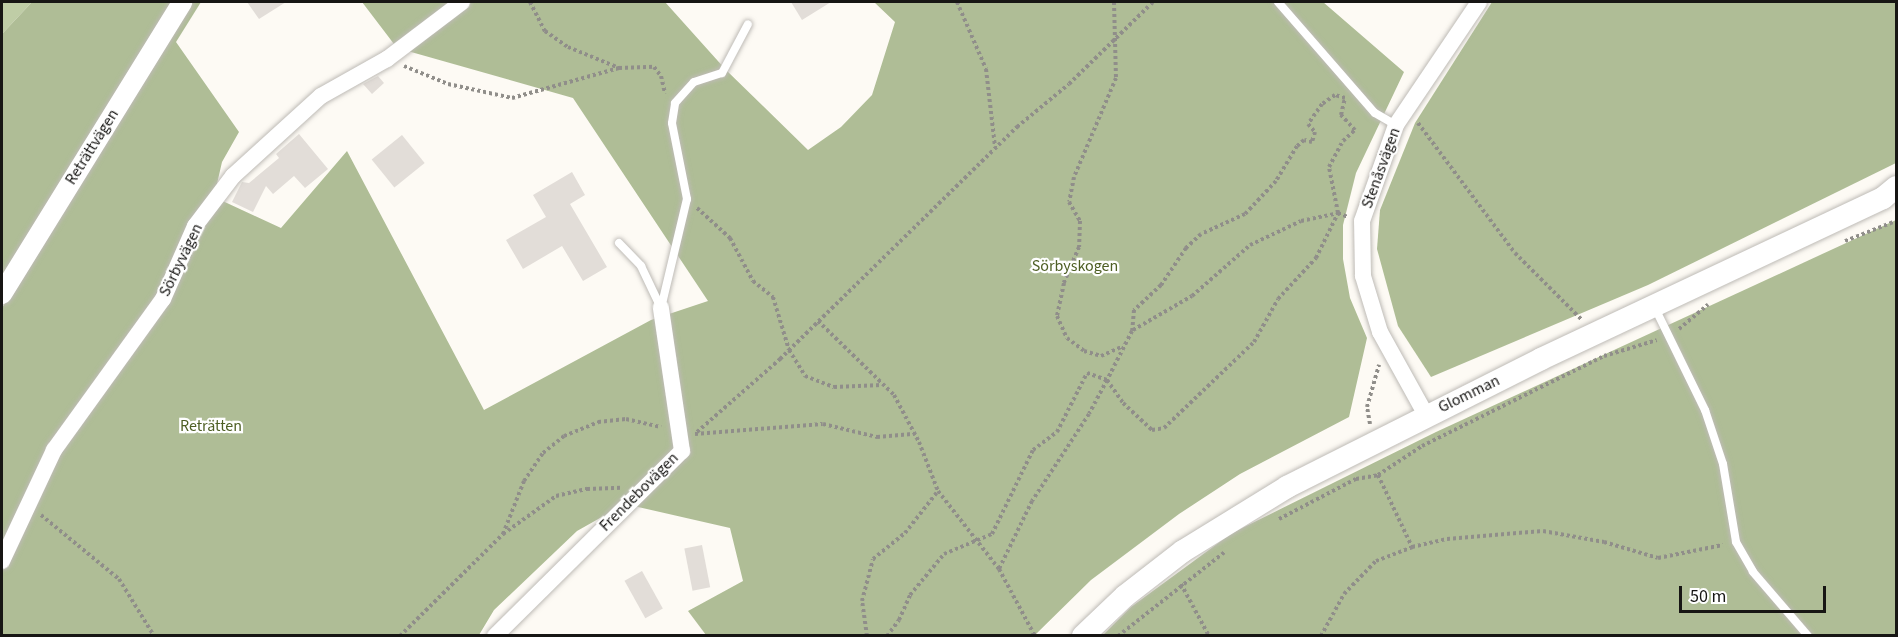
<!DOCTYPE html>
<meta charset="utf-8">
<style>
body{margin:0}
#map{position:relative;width:1898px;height:637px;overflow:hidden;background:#fdfaf4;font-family:"Source Sans 3",sans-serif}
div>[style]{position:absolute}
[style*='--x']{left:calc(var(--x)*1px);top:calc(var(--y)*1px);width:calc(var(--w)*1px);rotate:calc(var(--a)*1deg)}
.green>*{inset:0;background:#bfcda6}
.forest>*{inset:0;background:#afbd96}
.building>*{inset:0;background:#e2ddd8;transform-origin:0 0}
.path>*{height:4px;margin-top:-2px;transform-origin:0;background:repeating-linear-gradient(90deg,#908e8a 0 3px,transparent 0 6px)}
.roads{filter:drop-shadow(0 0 2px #bebbb6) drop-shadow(0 0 2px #bebbb6)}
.service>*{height:8px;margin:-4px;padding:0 4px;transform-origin:4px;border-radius:4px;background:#fff}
.minor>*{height:16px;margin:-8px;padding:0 8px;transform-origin:8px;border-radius:8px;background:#fff}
.tertiary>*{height:20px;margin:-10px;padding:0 10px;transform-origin:10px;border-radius:10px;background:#fff}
.secondary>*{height:22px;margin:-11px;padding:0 11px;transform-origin:11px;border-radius:11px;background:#fff}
span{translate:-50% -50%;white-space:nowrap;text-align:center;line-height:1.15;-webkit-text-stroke:4.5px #fff;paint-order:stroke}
.street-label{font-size:16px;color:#171614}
.park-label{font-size:16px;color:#4e5f24}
.frame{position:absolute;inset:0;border:3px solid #171614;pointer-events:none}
.scale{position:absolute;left:1679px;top:586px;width:147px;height:27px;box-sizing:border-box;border:3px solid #171614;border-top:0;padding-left:8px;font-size:18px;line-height:21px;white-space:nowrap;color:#171614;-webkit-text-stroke:4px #fff;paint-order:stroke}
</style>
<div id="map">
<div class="green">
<i style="clip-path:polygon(2px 2px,32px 2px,2px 34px)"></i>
</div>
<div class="forest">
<i style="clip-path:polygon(32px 2px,171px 2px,2px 287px,2px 34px)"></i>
<i style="clip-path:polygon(189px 2px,201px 2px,176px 42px,239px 132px,222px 162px,214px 197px,281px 228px,347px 151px,484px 410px,651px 320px,708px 301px,573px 98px,397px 48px,362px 2px,665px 2px,726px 70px,808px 150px,841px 127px,872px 95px,895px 22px,874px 2px,1323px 2px,1404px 72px,1356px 173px,1343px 225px,1343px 259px,1350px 298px,1367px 338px,1349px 417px,1240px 474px,1179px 514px,1091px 580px,1035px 635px,706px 635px,688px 611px,743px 581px,730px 528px,625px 504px,577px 531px,494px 610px,479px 635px,2px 636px,2px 308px)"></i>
<i style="clip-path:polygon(1492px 2px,1896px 2px,1896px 163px,1648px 285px,1431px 377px,1398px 326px,1377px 249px,1380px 210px,1415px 123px)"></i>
<i style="clip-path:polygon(1896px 220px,1896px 635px,1102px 636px,1131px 607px,1232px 533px,1436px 432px)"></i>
</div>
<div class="building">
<i style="clip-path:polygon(247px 2px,286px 2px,259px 19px)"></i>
<i style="clip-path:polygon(791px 2px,831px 2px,802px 20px)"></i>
<i style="clip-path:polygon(378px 76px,384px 83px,372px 94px,363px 84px)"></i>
<i style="clip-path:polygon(299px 134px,328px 169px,305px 188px,294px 176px,273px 194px,266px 186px,253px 212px,232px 202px,242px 182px,249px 183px,279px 158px,276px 154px)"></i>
<i style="left:402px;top:135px;width:36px;height:39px;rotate:51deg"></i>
<i style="clip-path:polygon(572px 172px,585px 195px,570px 204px,607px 267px,583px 281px,562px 246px,523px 269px,506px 240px,546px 217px,533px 195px)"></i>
<i style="left:702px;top:545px;width:43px;height:18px;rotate:79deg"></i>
<i style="left:642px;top:571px;width:43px;height:20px;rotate:61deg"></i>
</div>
<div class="path">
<i style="--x:530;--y:2;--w:33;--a:63"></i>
<i style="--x:545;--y:31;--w:28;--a:35"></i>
<i style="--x:568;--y:47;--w:55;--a:22.4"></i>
<i style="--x:957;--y:2;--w:73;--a:66.6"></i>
<i style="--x:986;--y:69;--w:79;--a:83.4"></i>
<i style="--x:1114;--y:2;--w:76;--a:88.5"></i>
<i style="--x:1116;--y:78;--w:108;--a:113"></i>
<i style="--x:1074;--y:177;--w:25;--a:101"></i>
<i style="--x:1069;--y:202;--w:22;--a:60"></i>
<i style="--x:1080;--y:221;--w:26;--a:92"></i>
<i style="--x:1079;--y:247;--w:39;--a:113"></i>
<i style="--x:1064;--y:283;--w:34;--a:102"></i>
<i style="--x:1057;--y:316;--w:24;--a:66"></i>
<i style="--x:1067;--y:338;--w:21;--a:37"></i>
<i style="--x:1084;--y:351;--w:18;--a:16"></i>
<i style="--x:1101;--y:356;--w:24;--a:-24"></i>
<i style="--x:404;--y:66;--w:48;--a:22.2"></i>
<i style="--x:448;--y:84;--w:66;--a:12.3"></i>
<i style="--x:512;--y:98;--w:111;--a:-15.7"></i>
<i style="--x:619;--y:68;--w:35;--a:-2"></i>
<i style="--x:654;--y:67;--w:11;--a:52"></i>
<i style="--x:661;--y:76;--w:18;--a:77"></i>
<i style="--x:1418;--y:123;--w:162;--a:53.3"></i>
<i style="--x:1515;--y:253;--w:95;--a:45"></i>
<i style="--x:697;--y:208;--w:45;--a:42.3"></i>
<i style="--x:730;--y:238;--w:49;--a:61.9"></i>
<i style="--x:753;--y:281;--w:26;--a:39"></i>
<i style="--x:773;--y:297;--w:55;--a:73.2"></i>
<i style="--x:789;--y:350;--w:31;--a:58"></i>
<i style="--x:805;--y:376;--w:31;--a:21"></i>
<i style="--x:834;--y:387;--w:48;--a:-2.4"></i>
<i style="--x:1845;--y:241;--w:55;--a:-21.4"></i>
<i style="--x:818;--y:321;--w:106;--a:44.2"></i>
<i style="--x:894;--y:395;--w:53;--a:62"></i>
<i style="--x:919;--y:442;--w:53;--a:68.8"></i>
<i style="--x:938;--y:491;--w:99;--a:52"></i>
<i style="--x:999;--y:569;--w:76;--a:61.8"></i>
<i style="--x:1679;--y:329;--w:38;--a:-40"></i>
<i style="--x:1133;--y:330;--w:68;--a:-30"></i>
<i style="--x:1192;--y:296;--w:77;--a:-41.3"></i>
<i style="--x:1250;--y:245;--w:56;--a:-25.2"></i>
<i style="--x:1301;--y:221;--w:38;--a:-12"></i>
<i style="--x:1338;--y:213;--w:11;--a:22"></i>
<i style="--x:1370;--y:424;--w:17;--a:-100"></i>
<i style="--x:1367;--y:407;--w:44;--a:-74.1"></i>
<i style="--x:697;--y:432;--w:111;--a:-41.3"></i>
<i style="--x:780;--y:359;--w:332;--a:-44.4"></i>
<i style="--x:1017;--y:127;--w:67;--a:-39.6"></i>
<i style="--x:1069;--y:84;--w:117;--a:-44.3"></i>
<i style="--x:695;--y:434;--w:128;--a:-4.5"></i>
<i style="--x:823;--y:424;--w:56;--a:13.5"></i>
<i style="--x:877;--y:437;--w:38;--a:-5"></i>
<i style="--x:1378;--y:475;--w:80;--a:64.7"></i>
<i style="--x:41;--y:515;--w:101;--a:39.4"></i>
<i style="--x:119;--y:579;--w:67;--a:58.4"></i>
<i style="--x:1279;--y:519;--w:87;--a:-27.5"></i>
<i style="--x:1356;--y:479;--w:22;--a:-10"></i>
<i style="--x:1378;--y:475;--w:53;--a:-33.4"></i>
<i style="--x:1422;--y:446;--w:203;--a:-26.3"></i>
<i style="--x:1604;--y:356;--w:55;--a:-16.8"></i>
<i style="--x:503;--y:534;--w:57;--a:-68.4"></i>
<i style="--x:524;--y:481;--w:34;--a:-56"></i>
<i style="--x:543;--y:453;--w:27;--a:-39"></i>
<i style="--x:564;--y:436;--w:37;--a:-22"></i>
<i style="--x:598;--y:422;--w:28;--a:-6"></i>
<i style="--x:626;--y:419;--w:36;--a:13"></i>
<i style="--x:1181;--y:584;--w:59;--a:61.7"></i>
<i style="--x:400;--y:636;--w:145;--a:-44.7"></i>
<i style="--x:503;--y:534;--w:65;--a:-35.6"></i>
<i style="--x:556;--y:496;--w:32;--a:-13"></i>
<i style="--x:587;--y:489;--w:34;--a:-2"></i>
<i style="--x:867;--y:636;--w:35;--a:-98"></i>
<i style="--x:862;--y:601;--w:43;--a:-75.3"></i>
<i style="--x:873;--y:559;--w:41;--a:-39.1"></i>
<i style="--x:905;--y:533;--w:53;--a:-51.8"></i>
<i style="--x:887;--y:636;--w:20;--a:-53"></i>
<i style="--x:899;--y:620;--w:27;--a:-66"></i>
<i style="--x:910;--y:595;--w:53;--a:-50.3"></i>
<i style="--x:944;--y:554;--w:52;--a:-22.6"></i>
<i style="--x:992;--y:534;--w:93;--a:-64"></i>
<i style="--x:1033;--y:450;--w:30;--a:-37"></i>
<i style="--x:1057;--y:432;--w:66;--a:-63"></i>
<i style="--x:1087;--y:373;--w:21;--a:19"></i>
<i style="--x:1107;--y:380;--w:28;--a:55"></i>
<i style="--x:1123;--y:403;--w:40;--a:43"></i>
<i style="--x:1152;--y:430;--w:12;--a:-9"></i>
<i style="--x:1164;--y:428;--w:124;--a:-43.7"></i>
<i style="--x:1254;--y:342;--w:49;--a:-60.8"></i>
<i style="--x:1278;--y:299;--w:56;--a:-47.2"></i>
<i style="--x:1316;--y:258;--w:50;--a:-63.9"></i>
<i style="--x:1338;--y:213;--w:47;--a:-101.1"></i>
<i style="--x:1329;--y:167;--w:30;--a:-62"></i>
<i style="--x:1343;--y:141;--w:16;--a:-43"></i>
<i style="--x:1355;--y:130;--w:21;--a:-133"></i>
<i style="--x:1341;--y:115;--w:17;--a:-77"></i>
<i style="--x:1345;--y:98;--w:10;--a:-163"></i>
<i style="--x:1335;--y:95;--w:16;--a:145"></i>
<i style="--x:1322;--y:104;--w:24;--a:125"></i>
<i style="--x:1308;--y:124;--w:11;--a:49"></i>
<i style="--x:1315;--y:132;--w:10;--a:107"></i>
<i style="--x:1312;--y:142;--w:8;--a:-166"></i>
<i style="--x:1304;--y:140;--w:9;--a:139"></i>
<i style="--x:1297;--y:146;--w:41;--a:121"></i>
<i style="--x:1276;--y:181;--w:45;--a:133.2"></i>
<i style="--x:1245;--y:214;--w:48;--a:155.6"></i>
<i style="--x:1201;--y:234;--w:21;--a:137"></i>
<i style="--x:1186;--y:248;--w:45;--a:124"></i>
<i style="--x:1161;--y:285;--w:37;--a:137"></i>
<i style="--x:1134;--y:310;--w:21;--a:95"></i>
<i style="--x:1132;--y:331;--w:55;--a:117"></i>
<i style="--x:1107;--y:380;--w:38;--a:118"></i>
<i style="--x:1089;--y:414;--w:104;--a:123.2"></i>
<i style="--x:1032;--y:501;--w:76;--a:115.9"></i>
<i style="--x:1118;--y:636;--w:137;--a:-38.2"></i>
<i style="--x:1321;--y:636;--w:48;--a:-61.3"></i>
<i style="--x:1344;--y:594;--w:46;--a:-45.9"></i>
<i style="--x:1376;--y:561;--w:39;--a:-21"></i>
<i style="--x:1412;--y:547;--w:36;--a:-13"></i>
<i style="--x:1447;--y:539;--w:96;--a:-4.8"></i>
<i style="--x:1543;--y:531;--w:62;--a:10.2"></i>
<i style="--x:1604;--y:542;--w:56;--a:16.5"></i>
<i style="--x:1658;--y:558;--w:66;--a:-11.3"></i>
</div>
<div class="roads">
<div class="service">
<i style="--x:1278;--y:2;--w:147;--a:48.9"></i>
<i style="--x:1375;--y:113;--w:24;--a:30"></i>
<i style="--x:619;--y:243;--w:32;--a:46"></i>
<i style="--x:641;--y:266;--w:47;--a:64.5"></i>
<i style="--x:661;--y:308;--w:112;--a:-76.6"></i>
<i style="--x:687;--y:199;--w:77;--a:-101.2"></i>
<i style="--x:672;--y:123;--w:20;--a:-81"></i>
<i style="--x:675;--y:103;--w:28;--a:-48"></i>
<i style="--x:694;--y:82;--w:29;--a:-18"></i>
<i style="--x:722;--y:73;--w:55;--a:-62"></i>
<i style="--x:1655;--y:308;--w:114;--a:63.9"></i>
<i style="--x:1705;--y:410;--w:57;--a:71.6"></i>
<i style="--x:1723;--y:464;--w:79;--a:80.5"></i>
<i style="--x:1736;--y:542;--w:34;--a:60"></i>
<i style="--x:1753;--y:572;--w:84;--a:49.3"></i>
</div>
<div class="minor">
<i style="--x:1426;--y:415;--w:95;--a:-119"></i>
<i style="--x:1380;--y:332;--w:59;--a:-106.9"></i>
<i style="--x:1363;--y:276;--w:55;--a:-91"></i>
<i style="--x:1362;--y:221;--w:102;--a:-70.5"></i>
<i style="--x:1396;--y:125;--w:148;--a:-56"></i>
<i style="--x:2;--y:561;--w:123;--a:-64.9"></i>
<i style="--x:54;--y:450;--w:186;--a:-54.2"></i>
<i style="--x:163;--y:299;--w:80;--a:-66.3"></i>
<i style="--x:195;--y:226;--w:63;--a:-52.8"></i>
<i style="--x:233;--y:176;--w:119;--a:-42.3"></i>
<i style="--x:321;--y:96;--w:76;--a:-29.3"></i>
<i style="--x:387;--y:59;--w:94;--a:-37.2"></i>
<i style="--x:495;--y:636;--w:263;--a:-44.7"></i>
<i style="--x:682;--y:451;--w:145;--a:-98.4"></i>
</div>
<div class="tertiary">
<i style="--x:2;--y:294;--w:343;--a:-58.3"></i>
</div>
<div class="secondary">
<i style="--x:1083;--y:636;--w:58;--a:-43.6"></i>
<i style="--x:1125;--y:596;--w:73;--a:-37.8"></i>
<i style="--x:1183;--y:551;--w:122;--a:-31.6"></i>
<i style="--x:1287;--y:487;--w:284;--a:-26.7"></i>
<i style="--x:1541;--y:359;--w:378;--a:-25.2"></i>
<i style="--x:1883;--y:198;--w:17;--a:-40"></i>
</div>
</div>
<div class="street-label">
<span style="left:92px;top:147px;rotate:-58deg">Reträttvägen</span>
<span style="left:1381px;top:168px;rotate:-70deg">Stenåsvägen</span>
<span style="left:181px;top:260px;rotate:-64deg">Sörbyvägen</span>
<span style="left:1469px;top:394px;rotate:-26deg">Glomman</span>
<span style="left:639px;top:492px;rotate:-45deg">Frendebovägen</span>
</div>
<div class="park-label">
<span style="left:1075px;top:266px">Sörbyskogen</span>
<span style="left:211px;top:426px">Reträtten</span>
</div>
<div class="frame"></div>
<div class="scale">50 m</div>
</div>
